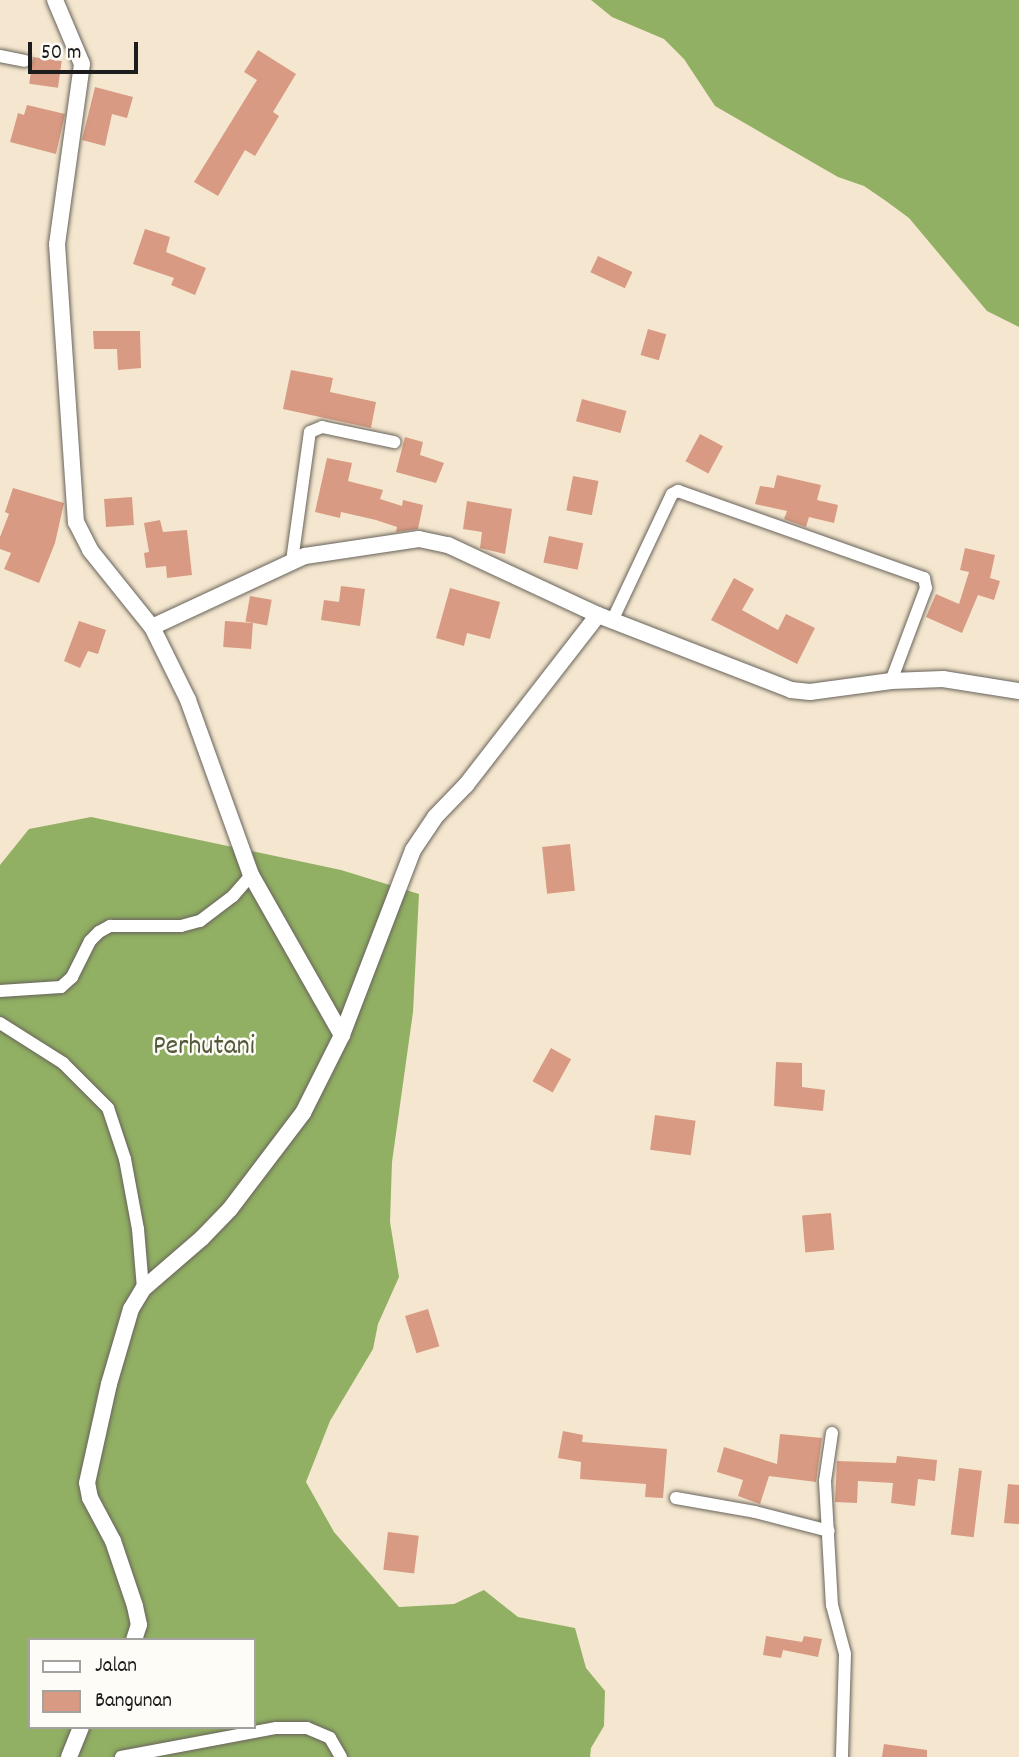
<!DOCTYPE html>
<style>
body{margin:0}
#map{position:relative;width:1019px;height:1757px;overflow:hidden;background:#f5e7cf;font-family:Dekko,sans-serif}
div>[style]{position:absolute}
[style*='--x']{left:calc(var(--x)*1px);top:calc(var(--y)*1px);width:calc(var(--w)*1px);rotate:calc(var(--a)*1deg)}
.forest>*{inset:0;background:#91b063}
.building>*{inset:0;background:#d89a82;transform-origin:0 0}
.roads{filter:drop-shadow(0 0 2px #68635b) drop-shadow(0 0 2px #68635b)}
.minor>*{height:12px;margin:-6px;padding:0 6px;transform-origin:6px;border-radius:6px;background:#fff}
.tertiary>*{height:16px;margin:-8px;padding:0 8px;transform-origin:8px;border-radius:8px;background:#fff}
span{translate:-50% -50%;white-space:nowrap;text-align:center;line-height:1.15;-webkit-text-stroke:5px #fdfcf7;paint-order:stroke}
.park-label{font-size:28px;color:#525a3a}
.legend{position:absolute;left:28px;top:1638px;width:228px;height:91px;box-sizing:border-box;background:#fdfcf7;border:2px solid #a3a29f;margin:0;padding:9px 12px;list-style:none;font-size:21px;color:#1c1c1c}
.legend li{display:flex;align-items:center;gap:14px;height:35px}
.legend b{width:35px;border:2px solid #a3a29f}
.scale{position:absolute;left:28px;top:42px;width:110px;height:32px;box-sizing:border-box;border:4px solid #1c1c1c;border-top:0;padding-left:9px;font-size:21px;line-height:24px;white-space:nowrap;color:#1c1c1c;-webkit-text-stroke:5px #fdfcf7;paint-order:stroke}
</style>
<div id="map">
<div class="forest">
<i style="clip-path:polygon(591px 0,1019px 0,1019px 327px,987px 311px,909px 218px,886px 201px,864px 186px,838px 177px,715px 106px,684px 59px,664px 39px,612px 17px)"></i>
<i style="clip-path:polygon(evenodd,91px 817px,341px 870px,419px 894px,413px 1012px,392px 1162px,390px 1222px,399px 1277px,378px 1324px,373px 1349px,330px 1421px,306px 1482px,334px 1532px,399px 1607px,454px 1604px,484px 1590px,518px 1617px,575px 1628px,586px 1668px,605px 1691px,604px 1726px,591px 1748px,590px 1757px,0 1757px,0 865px,29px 829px,91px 817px,30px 1640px,254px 1640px,254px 1727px,30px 1727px,30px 1640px)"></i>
</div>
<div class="building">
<i style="clip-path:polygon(258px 50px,296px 74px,273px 112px,279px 116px,255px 156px,245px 150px,218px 196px,194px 182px,257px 80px,244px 72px)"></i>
<i style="left:33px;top:57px;width:29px;height:27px;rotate:8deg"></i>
<i style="clip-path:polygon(95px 87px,133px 97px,127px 118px,112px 114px,105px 146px,82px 140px)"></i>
<i style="clip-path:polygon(27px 105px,65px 114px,56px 154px,10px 142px,18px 113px,24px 115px)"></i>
<i style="clip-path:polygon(145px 229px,170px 237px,166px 252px,206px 268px,195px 295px,171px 285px,174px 278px,133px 264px)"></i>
<i style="left:598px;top:256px;width:38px;height:18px;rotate:25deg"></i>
<i style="left:648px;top:329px;width:19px;height:27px;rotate:16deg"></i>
<i style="clip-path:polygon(93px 331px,140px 331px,141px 368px,118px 370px,117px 349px,94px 349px)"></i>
<i style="clip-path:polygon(291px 370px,333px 378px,330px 392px,376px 402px,371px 428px,283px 409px)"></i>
<i style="left:582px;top:399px;width:46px;height:23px;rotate:15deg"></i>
<i style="left:700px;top:434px;width:26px;height:31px;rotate:28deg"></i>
<i style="clip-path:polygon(405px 437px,423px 442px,420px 455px,444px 463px,436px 483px,396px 472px)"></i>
<i style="clip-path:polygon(327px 458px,352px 463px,348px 481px,383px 490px,380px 499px,402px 506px,403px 500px,423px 505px,418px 529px,396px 532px,397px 527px,376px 520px,341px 512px,340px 518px,315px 512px)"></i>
<i style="clip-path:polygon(777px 475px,821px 485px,817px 500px,838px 505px,834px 523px,809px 517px,806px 527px,784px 519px,787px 511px,755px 504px,760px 486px,774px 488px)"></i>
<i style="left:573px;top:476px;width:26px;height:35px;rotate:11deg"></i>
<i style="clip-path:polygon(13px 488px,64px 503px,55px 543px,39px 583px,4px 569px,11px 553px,0 549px,0 537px,9px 514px,5px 512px)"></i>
<i style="left:132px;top:497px;width:28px;height:28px;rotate:86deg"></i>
<i style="clip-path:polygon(467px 501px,512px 509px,505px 554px,480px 548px,482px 532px,463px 529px)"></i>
<i style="clip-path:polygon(160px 520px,163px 532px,187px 530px,192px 575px,167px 578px,166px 566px,146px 568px,144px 553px,149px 552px,144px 523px)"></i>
<i style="left:549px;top:536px;width:35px;height:27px;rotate:12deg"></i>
<i style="clip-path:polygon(965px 548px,995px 555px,990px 578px,1000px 581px,994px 600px,978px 595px,962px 633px,926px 617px,936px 594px,959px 604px,969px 572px,960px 570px)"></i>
<i style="clip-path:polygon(734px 578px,754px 589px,742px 610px,778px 630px,786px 614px,815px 628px,797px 664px,711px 620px)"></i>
<i style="clip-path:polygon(341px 586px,365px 589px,360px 626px,321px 620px,324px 600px,339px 602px)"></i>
<i style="clip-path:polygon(450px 588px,500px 602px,490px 639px,467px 633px,464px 646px,436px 638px)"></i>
<i style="left:250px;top:596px;width:22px;height:26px;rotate:10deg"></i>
<i style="clip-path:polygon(79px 621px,106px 630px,98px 654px,88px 651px,80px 668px,64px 661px)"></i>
<i style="left:225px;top:621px;width:28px;height:26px;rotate:4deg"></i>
<i style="left:570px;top:844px;width:47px;height:28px;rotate:84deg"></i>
<i style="left:551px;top:1048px;width:23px;height:38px;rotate:29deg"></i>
<i style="clip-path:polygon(776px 1062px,802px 1063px,802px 1087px,825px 1090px,823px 1111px,774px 1106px)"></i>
<i style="left:655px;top:1115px;width:41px;height:35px;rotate:8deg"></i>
<i style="left:831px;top:1213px;width:37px;height:29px;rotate:85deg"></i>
<i style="left:428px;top:1309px;width:39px;height:24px;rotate:73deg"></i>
<i style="clip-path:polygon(563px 1431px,583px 1435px,582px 1442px,667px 1449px,663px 1498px,645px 1497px,646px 1484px,580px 1479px,581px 1462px,558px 1458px)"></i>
<i style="clip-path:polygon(780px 1434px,822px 1438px,816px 1482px,769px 1476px,760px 1504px,738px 1496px,743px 1480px,717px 1472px,724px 1447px,777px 1464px)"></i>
<i style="clip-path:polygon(897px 1456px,937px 1460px,935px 1481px,918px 1479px,915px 1506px,891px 1503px,893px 1483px,858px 1481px,857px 1503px,835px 1502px,837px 1461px,896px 1463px)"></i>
<i style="left:959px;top:1468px;width:23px;height:67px;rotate:7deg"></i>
<i style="clip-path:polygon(1008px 1484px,1019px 1485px,1019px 1524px,1004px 1523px)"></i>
<i style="left:388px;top:1532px;width:31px;height:38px;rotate:7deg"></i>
<i style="clip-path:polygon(766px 1636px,802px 1642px,804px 1636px,822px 1639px,818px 1657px,783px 1650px,781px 1658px,763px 1655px)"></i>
<i style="clip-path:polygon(884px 1744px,927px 1750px,927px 1757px,882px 1757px)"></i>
</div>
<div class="roads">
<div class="minor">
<i style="--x:0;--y:56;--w:25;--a:11"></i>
<i style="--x:292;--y:561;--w:130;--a:-82.1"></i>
<i style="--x:310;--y:432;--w:13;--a:-23"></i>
<i style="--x:322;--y:427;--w:74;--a:11.8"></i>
<i style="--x:612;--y:621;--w:140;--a:-64.7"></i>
<i style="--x:672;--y:494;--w:7;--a:-27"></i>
<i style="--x:678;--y:491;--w:261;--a:19.5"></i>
<i style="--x:924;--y:578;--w:10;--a:79"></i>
<i style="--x:926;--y:588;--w:99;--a:110.6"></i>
<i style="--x:0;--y:991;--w:61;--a:-3.8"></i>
<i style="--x:61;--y:987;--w:15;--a:-42"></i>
<i style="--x:72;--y:977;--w:40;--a:-63.4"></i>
<i style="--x:90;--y:941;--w:13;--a:-45"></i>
<i style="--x:99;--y:932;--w:13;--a:-29"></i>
<i style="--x:110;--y:926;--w:71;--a:0"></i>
<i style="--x:181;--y:926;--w:20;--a:-15"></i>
<i style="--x:200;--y:921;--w:41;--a:-37.1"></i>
<i style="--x:233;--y:896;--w:28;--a:-49"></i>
<i style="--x:0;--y:1023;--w:75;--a:32.4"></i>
<i style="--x:63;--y:1063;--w:64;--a:45"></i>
<i style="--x:108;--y:1108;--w:54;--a:71.6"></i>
<i style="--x:125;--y:1159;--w:71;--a:79.5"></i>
<i style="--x:138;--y:1229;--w:60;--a:85.2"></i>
<i style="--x:832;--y:1433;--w:49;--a:98.3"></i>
<i style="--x:825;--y:1481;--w:124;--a:86.8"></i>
<i style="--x:832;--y:1605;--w:51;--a:75.1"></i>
<i style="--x:845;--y:1654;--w:103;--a:91.7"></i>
<i style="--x:676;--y:1498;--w:80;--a:10"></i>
<i style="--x:755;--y:1512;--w:76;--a:14.4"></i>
<i style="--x:121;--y:1757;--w:158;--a:-10.6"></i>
<i style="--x:276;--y:1728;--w:31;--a:0"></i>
<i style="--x:307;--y:1728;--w:25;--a:23"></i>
<i style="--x:330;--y:1738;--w:22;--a:60"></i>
</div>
<div class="tertiary">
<i style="--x:55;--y:0;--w:69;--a:67.1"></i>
<i style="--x:82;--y:64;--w:182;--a:97.9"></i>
<i style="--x:57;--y:244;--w:279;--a:86.1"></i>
<i style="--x:76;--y:522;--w:31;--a:63"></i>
<i style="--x:90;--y:550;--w:99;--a:51.2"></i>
<i style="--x:152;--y:627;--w:169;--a:-24.9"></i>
<i style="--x:305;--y:556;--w:115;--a:-8.5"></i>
<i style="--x:419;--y:539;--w:30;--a:12"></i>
<i style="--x:448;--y:545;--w:166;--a:25"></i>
<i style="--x:598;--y:615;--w:207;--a:21.2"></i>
<i style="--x:791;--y:690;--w:19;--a:6"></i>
<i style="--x:810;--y:692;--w:82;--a:-7.7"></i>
<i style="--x:891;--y:681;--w:52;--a:-2.2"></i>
<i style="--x:943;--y:679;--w:77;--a:9"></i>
<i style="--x:152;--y:627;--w:81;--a:63.7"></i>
<i style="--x:188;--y:700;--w:186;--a:70.2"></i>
<i style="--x:251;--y:875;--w:184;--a:60.4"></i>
<i style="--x:134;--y:1640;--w:16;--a:-72"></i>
<i style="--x:139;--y:1625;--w:19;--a:-102"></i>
<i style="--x:135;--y:1606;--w:69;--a:-108.7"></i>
<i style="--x:113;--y:1541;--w:49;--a:-118.1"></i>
<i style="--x:90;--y:1498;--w:15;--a:-101"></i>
<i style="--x:87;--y:1483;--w:101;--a:-77.5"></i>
<i style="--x:109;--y:1384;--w:78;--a:-73.7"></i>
<i style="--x:131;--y:1309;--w:23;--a:-59"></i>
<i style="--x:143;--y:1289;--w:78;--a:-40.8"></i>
<i style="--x:202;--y:1238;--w:40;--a:-46"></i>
<i style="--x:230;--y:1209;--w:121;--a:-52.8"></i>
<i style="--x:303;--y:1113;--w:87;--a:-63.4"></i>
<i style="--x:342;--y:1035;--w:198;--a:-69"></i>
<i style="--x:413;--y:850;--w:40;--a:-56"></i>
<i style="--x:435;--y:817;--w:45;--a:-45.9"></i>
<i style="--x:466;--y:785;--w:215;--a:-52.2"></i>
<i style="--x:69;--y:1757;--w:32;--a:-68"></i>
</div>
</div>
<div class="park-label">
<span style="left:204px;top:1048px">Perhutani</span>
</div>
<ul class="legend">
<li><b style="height:9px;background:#fff"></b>Jalan</li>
<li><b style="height:19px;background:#d89a82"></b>Bangunan</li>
</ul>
<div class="scale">50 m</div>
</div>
